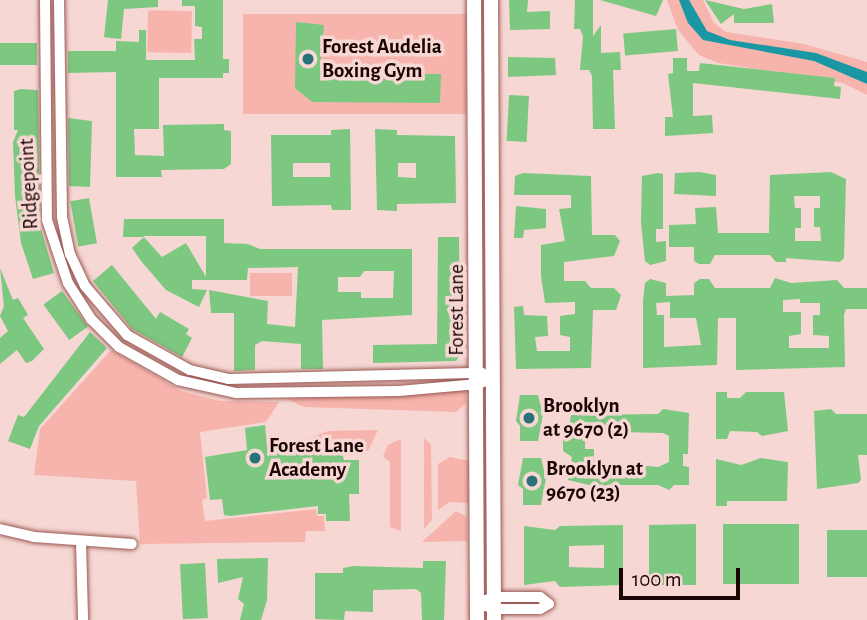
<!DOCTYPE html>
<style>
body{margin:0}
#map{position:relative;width:867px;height:620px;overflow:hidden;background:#f6d7d3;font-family:"Alegreya Sans",sans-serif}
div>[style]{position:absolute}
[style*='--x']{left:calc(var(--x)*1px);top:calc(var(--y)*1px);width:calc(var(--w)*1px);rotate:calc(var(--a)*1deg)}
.green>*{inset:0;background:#f7b4ad;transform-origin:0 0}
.water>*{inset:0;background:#1997a3}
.building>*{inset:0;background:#7cc880;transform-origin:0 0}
.roads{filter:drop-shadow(0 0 2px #9a5853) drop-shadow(0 0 2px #9a5853)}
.minor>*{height:10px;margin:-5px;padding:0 5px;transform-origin:5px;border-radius:5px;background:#fff}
.major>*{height:14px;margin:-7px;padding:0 7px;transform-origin:7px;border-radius:7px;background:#fff}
.dots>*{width:19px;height:19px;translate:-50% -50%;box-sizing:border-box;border:4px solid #f6d7d3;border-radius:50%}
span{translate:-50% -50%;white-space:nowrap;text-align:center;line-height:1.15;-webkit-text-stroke:7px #f6d7d3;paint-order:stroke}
.poi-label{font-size:21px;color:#1b0404;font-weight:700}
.left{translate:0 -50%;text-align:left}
.street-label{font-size:21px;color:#1b0404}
.scale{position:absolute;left:619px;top:568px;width:121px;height:32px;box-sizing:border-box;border:4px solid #1b0404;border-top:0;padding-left:9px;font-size:21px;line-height:24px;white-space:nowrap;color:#1b0404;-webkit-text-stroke:5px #f6d7d3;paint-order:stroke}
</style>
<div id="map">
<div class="green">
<i style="clip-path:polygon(667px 0,703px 0,714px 23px,726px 32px,804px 44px,867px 62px,867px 95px,843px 83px,718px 63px,699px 55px,678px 30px)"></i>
<i style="left:192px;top:11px;width:42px;height:44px;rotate:91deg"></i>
<i style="left:466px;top:14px;width:100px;height:223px;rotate:90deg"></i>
<i style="left:250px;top:273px;width:42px;height:23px"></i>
<i style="clip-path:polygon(111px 350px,181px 391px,220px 401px,279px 402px,266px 422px,200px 432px,207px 498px,202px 500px,205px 521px,316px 509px,317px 516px,324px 516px,325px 531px,306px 531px,305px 542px,140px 544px,136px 481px,34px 475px,40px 429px)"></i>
<i style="clip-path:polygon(466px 390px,466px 403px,456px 412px,304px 407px,285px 398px)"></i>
<i style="clip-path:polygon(378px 430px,368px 451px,341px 452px,338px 439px,302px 441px,328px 431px)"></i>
<i style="clip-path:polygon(424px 438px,431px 445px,432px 520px,424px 529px)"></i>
<i style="clip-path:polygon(401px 439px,401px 531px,390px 527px,390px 462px,383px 456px,388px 445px)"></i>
<i style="clip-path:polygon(450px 457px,469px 461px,470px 503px,450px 502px,438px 510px,438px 464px)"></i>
<i style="clip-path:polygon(456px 511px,467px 517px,467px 541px,422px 542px)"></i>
</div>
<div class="water">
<i style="clip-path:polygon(679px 0,689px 0,707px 31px,730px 40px,816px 53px,867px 72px,867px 84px,814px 61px,703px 40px,688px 23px)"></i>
</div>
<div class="building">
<i style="clip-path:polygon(108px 0,158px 0,158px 7px,124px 9px,121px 39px,110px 38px,104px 37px)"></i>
<i style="clip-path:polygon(182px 0,223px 0,223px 59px,229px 59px,229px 73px,223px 73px,223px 78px,159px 78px,159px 129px,134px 129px,135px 155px,164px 156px,163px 125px,224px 124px,224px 130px,231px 131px,231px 164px,224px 169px,161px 170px,162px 177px,116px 177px,116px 72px,68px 73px,68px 51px,116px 51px,116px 41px,139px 42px,139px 30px,146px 30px,146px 60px,195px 60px,194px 39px,202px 39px,202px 27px,195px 26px,195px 6px,182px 6px)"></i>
<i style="clip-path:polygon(509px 0,528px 0,527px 12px,550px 11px,550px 29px,510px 30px)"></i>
<i style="clip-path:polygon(575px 0,593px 0,593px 36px,601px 25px,601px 53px,620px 52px,621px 70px,613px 70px,615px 129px,593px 129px,592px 76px,589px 70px,580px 70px,583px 36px,580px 29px,574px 29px)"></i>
<i style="clip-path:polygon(600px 0,663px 0,656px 16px)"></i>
<i style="clip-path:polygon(705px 0,744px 9px,772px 4px,774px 23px,734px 23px,734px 14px,721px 24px)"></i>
<i style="clip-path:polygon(296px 22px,324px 25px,320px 70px,324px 74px,441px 74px,440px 103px,312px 102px,295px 88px)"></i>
<i style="left:676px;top:29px;width:22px;height:53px;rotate:85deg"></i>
<i style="left:0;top:43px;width:37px;height:22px"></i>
<i style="clip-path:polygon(508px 57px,555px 58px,556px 75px,508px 77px)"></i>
<i style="clip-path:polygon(673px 58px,687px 58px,687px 71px,699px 71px,700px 63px,835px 78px,834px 86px,841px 87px,840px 99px,693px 83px,693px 116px,712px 115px,713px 133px,665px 136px,665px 117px,673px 117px,668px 74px,673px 73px)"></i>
<i style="clip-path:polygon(21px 89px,38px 90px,40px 226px,54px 273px,33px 279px,21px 243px,15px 196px,13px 142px,18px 130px,14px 130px,14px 91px)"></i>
<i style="left:509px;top:95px;width:20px;height:46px;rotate:3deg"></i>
<i style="clip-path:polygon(68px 118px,92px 121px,90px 187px,69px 186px)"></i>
<i style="clip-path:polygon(evenodd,350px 129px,351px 210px,332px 210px,331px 205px,272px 206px,271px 135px,331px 135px,331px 130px,350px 129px,293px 163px,330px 163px,330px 177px,293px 177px,293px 163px)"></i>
<i style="clip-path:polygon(evenodd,375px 129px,397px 130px,397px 135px,455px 136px,456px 203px,397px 204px,397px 211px,377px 210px,375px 129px,398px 163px,416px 163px,416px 178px,398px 177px,398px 163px)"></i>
<i style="clip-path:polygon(699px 172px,716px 175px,716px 196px,674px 194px,675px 173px)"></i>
<i style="clip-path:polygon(evenodd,831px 172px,846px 179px,844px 258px,840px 262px,786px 258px,786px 262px,776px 262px,770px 255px,715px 255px,710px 264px,699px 264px,694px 261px,694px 247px,669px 247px,669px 225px,696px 224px,695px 208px,716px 207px,718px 233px,769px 233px,770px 175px,831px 172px,794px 196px,820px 196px,820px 208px,814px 208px,814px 227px,820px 227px,821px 241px,795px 241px,795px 228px,801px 228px,801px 208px,795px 208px,794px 196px)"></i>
<i style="clip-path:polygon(523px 173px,591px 176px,592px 235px,615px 235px,620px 241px,614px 256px,564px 262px,564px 281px,585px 281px,591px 288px,614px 288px,621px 295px,616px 310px,593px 310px,591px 368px,516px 369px,514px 307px,523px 306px,524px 315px,547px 316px,548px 336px,535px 337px,537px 351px,570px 351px,570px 337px,560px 335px,560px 316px,575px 314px,575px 302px,545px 303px,541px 276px,541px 245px,565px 241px,559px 209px,571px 208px,571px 195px,514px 195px,515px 176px)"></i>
<i style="clip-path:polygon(658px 173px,663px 174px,663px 229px,656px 229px,656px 242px,666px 241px,666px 261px,650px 265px,645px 261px,641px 223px,642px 176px)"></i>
<i style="left:89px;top:198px;width:46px;height:19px;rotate:80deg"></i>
<i style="clip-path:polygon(516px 206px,546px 209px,546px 228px,524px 230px,523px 238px,514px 238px)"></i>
<i style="clip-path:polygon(evenodd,124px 219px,224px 219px,224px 243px,248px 244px,260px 249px,412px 249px,412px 315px,322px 320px,323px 369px,301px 369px,301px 344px,262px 341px,255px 345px,255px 370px,234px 371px,234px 313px,211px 313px,209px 290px,268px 301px,267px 324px,295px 327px,298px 267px,248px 268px,247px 280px,192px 280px,192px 289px,207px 290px,199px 307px,166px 290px,141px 261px,132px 248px,144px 237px,123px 237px,124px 219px,143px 236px,206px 236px,206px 277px,186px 243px,162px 257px,143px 236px,124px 219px,364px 271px,394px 271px,393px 298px,361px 298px,361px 292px,338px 292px,338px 277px,360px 277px,364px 271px)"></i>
<i style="clip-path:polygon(438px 237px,459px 237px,460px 356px,456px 361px,373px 363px,373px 345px,437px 344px)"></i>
<i style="clip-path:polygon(112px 265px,156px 319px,160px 312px,189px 329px,186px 334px,192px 338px,182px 357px,132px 329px,93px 281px)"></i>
<i style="clip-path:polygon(0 268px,13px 300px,18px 298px,28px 315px,23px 318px,44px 349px,32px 361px,26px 363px,17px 350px,0 364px,0 338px,8px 331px,0 316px,4px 306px)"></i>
<i style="clip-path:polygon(evenodd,775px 278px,791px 283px,837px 280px,844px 288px,867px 288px,867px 309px,846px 309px,844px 315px,845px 367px,736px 370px,736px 318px,718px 318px,717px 365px,643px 368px,643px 300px,645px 283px,650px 279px,666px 283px,666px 296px,694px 295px,694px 283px,700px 279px,709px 279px,715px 288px,770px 288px,775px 278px,800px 299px,800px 303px,820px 303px,820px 315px,813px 315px,813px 335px,829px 336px,829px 348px,789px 348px,789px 336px,801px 334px,801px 312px,783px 312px,783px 300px,800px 299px,775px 278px,670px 302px,670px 318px,696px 318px,701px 345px,664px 347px,664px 315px,657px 315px,656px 303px,670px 302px)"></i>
<i style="left:62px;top:291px;width:44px;height:23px;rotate:54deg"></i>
<i style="clip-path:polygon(90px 332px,107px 348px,39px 426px,30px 449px,8px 441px,18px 415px,24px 417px)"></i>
<i style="clip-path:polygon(716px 392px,727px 392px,727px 398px,740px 398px,746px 392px,784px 392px,788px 431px,762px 436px,757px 432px,730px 431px,727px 439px,716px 439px)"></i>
<i style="clip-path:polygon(520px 395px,538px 395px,543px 415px,538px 441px,520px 441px,520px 426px,516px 421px)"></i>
<i style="clip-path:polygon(evenodd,663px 409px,689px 413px,688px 454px,683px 454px,683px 466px,689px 467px,689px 485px,674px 485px,669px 490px,658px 485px,621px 485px,610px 490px,568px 480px,572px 457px,563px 451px,563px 440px,567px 440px,571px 415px,658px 414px,663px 409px,585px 432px,605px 432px,610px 436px,621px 432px,663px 433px,669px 436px,669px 462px,658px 467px,616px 463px,594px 466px,594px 449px,585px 449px,585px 432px)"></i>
<i style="clip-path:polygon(831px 409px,836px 414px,867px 414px,867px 455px,858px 455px,861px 480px,858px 483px,817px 489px,814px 411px)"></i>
<i style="clip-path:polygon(265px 425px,267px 447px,338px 440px,344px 460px,359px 460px,359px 494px,349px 494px,350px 521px,326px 521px,326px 514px,318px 514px,318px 506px,230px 516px,224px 515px,222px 499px,210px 500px,205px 457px,247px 450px,245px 428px)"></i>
<i style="clip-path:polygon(523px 458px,541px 458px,546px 478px,541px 505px,523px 505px,523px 489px,518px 485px)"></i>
<i style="clip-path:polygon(761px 458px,788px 462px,787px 501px,727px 501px,727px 506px,716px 506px,716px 459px,741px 465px)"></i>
<i style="clip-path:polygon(696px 524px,696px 585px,682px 585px,682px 578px,669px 577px,667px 585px,649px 585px,649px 525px)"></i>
<i style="left:799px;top:524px;width:60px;height:76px;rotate:90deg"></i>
<i style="clip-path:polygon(evenodd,623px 525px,623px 585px,560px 587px,555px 581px,524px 585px,524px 526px,555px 530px,560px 526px,623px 525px,604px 545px,604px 568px,569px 567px,569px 546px,604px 545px)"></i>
<i style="left:827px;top:530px;width:40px;height:47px"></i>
<i style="clip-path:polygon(268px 558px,267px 600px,261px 620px,240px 620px,244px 604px,238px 599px,243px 577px,218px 583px,217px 559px)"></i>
<i style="clip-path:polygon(423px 561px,446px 561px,444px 620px,422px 620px,421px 593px,416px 589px,373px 590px,373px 612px,345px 611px,344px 620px,315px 619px,315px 573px,343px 573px,343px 568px,353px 566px,423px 568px)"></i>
<i style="left:205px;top:563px;width:55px;height:25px;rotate:87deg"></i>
</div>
<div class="roads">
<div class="minor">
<i style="--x:45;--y:0;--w:220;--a:89.5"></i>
<i style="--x:47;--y:220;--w:66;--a:71.6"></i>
<i style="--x:68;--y:283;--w:43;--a:57.4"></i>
<i style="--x:91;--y:319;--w:40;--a:45"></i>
<i style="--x:119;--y:347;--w:68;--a:29.2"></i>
<i style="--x:178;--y:380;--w:59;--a:12.6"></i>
<i style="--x:236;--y:393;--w:163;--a:-0.7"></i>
<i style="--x:399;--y:391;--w:79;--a:-5.1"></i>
<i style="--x:478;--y:384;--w:17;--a:-21"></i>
<i style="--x:59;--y:0;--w:217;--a:89.2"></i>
<i style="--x:62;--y:217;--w:38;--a:78"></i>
<i style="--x:70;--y:254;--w:35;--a:65"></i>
<i style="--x:85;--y:286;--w:65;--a:49.4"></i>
<i style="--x:127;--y:335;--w:72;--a:29.1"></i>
<i style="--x:190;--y:370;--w:39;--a:13"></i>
<i style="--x:228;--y:379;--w:254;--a:-1.4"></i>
<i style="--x:0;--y:529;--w:35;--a:13"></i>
<i style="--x:34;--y:537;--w:98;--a:4.1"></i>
<i style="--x:81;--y:541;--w:79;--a:88.5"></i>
<i style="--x:494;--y:597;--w:46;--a:0"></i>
<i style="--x:540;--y:597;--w:11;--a:38"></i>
<i style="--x:549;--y:604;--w:10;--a:151"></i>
<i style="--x:540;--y:609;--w:46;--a:180"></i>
<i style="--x:494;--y:609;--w:18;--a:-161"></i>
<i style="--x:477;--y:603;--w:18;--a:-19"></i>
</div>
<div class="major">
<i style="--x:474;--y:0;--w:620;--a:89.72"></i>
<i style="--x:491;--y:0;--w:620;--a:89.72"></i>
</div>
</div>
<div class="dots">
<i style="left:308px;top:59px;background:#287179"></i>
<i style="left:529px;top:418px;background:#287179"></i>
<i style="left:255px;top:458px;background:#287179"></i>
<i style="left:532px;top:481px;background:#287179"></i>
</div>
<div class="poi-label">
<span class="left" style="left:322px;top:59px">Forest Audelia<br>Boxing Gym</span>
<span class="left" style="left:543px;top:418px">Brooklyn<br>at 9670 (2)</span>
<span class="left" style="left:269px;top:458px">Forest Lane<br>Academy</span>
<span class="left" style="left:546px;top:481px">Brooklyn at<br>9670 (23)</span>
</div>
<div class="street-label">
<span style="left:29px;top:184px;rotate:-93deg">Ridgepoint</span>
<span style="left:457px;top:310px;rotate:-90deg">Forest Lane</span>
</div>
<div class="scale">100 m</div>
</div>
